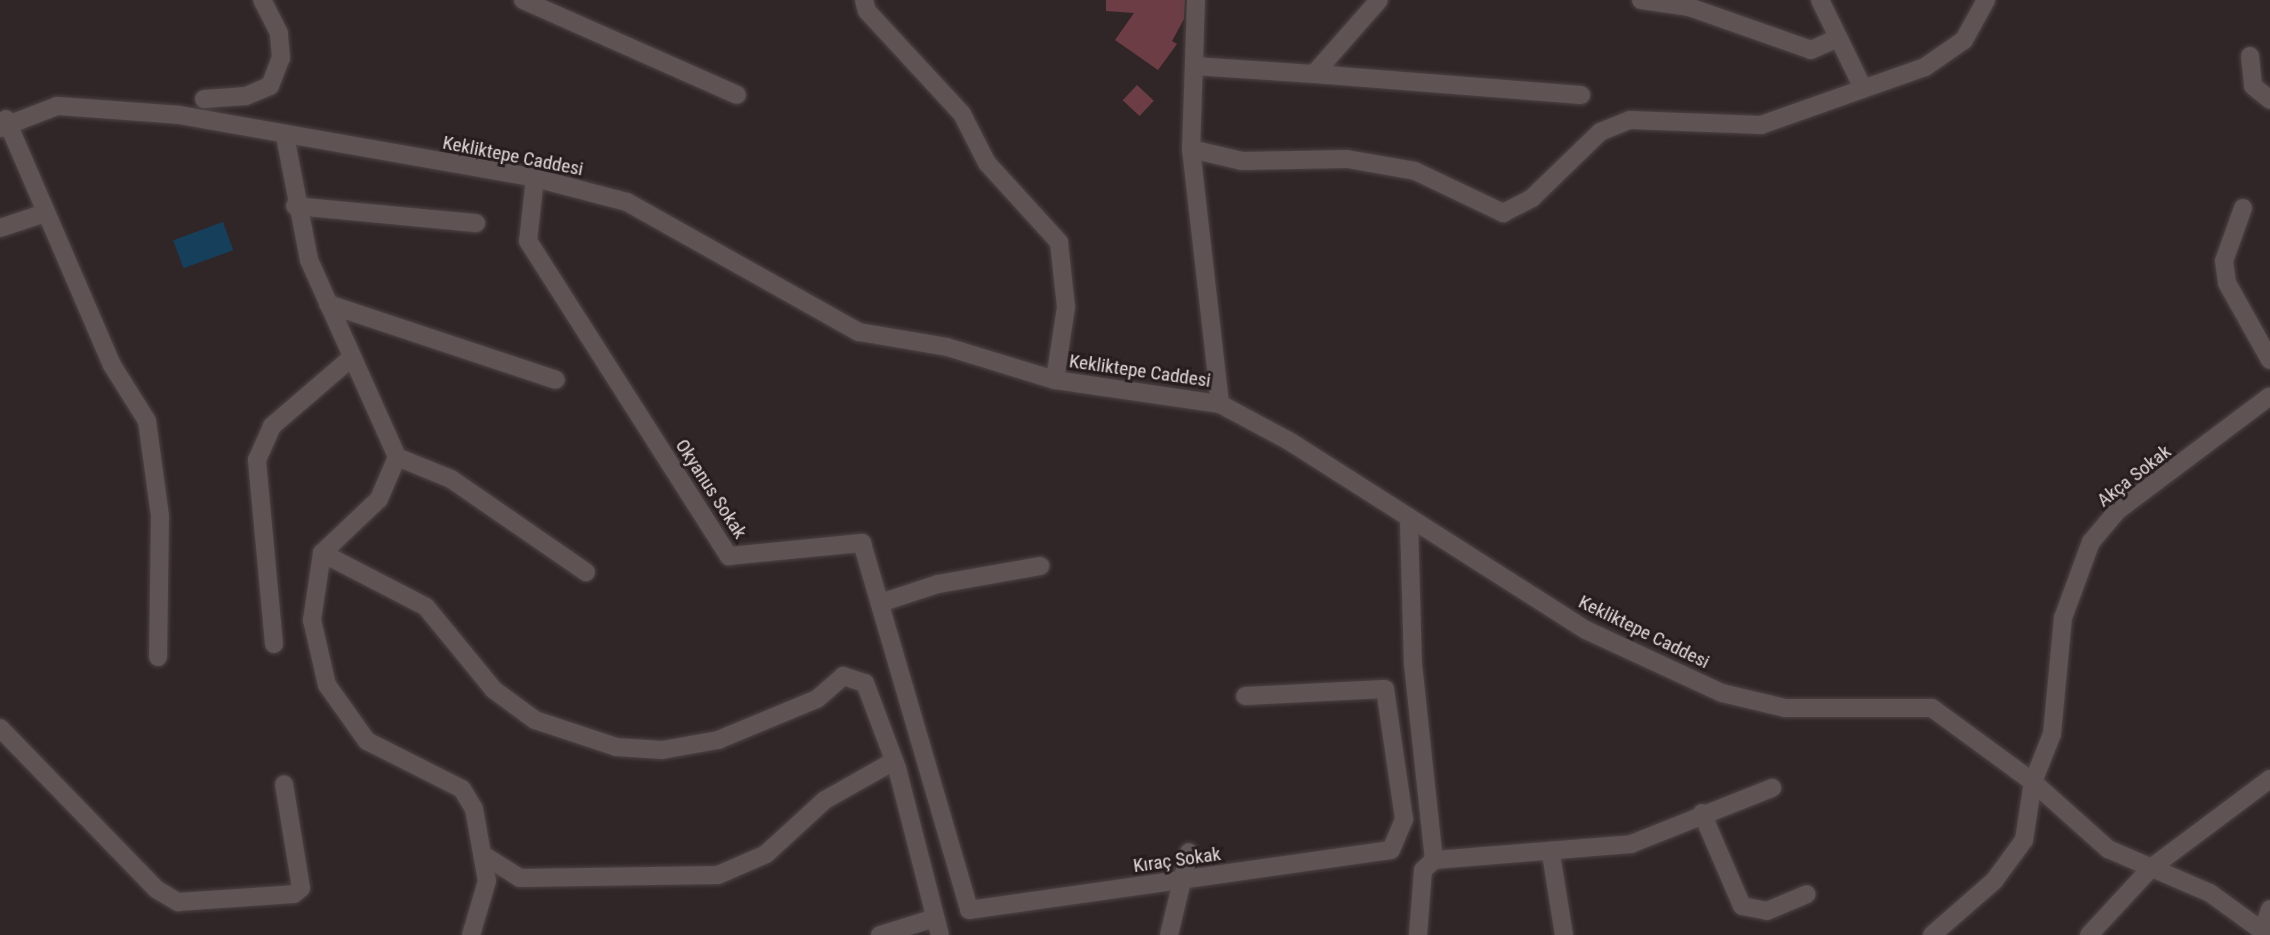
<!DOCTYPE html>
<meta charset="utf-8">
<style>
body{margin:0}
#map{position:relative;width:2270px;height:935px;overflow:hidden;background:#312627;font-family:"Roboto Condensed",sans-serif}
div>[style]{position:absolute}
[style*='--x']{left:calc(var(--x)*1px);top:calc(var(--y)*1px);width:calc(var(--w)*1px);rotate:calc(var(--a)*1deg)}
.water>*{inset:0;background:#163f5c;transform-origin:0 0}
.building>*{inset:0;background:#6d3d45;transform-origin:0 0}
.roads{filter:drop-shadow(0 0 2px #4d4344) drop-shadow(0 0 2px #4d4344)}
.minor>*{height:18px;margin:-9px;padding:0 9px;transform-origin:9px;border-radius:9px;background:#605354}
span{translate:-50% -50%;white-space:nowrap;text-align:center;line-height:1.15;-webkit-text-stroke:6px #271c1e;paint-order:stroke}
.street-label{font-size:19px;color:#e0d8d9}
</style>
<div id="map">
<div class="water">
<i style="left:223px;top:222px;width:30px;height:53px;rotate:70deg"></i>
</div>
<div class="building">
<i style="clip-path:polygon(1106px 0,1185px 0,1184px 19px,1172px 41px,1177px 44px,1158px 70px,1115px 40px,1134px 13px,1106px 11px)"></i>
<i style="left:1137px;top:85px;width:23px;height:21px;rotate:43deg"></i>
</div>
<div class="roads">
<div class="minor">
<i style="--x:523;--y:0;--w:234;--a:23.9"></i>
<i style="--x:864;--y:0;--w:11;--a:75"></i>
<i style="--x:867;--y:11;--w:140;--a:47.3"></i>
<i style="--x:962;--y:114;--w:55;--a:63"></i>
<i style="--x:987;--y:163;--w:107;--a:47.7"></i>
<i style="--x:1059;--y:242;--w:65;--a:83.9"></i>
<i style="--x:1066;--y:307;--w:74;--a:98.6"></i>
<i style="--x:1196;--y:0;--w:149;--a:91.9"></i>
<i style="--x:1191;--y:149;--w:257;--a:83.5"></i>
<i style="--x:1641;--y:0;--w:49;--a:8.3"></i>
<i style="--x:1689;--y:7;--w:129;--a:19.4"></i>
<i style="--x:1811;--y:50;--w:30;--a:-24"></i>
<i style="--x:1820;--y:0;--w:96;--a:64"></i>
<i style="--x:2250;--y:56;--w:30;--a:84"></i>
<i style="--x:2253;--y:86;--w:22;--a:39"></i>
<i style="--x:1194;--y:66;--w:120;--a:3.8"></i>
<i style="--x:1314;--y:74;--w:98;--a:-48.7"></i>
<i style="--x:1314;--y:74;--w:268;--a:4.5"></i>
<i style="--x:204;--y:99;--w:42;--a:-4.1"></i>
<i style="--x:246;--y:96;--w:26;--a:-23"></i>
<i style="--x:270;--y:86;--w:30;--a:-69"></i>
<i style="--x:281;--y:58;--w:25;--a:-95"></i>
<i style="--x:279;--y:33;--w:37;--a:-117"></i>
<i style="--x:6;--y:119;--w:268;--a:66.7"></i>
<i style="--x:112;--y:365;--w:66;--a:58"></i>
<i style="--x:147;--y:421;--w:96;--a:82.2"></i>
<i style="--x:160;--y:516;--w:141;--a:90.8"></i>
<i style="--x:0;--y:128;--w:61;--a:-21.1"></i>
<i style="--x:57;--y:106;--w:122;--a:4.2"></i>
<i style="--x:179;--y:115;--w:362;--a:10"></i>
<i style="--x:535;--y:178;--w:95;--a:14.6"></i>
<i style="--x:627;--y:202;--w:266;--a:29.3"></i>
<i style="--x:859;--y:332;--w:89;--a:9.7"></i>
<i style="--x:947;--y:347;--w:113;--a:17"></i>
<i style="--x:1055;--y:380;--w:167;--a:8.3"></i>
<i style="--x:1220;--y:404;--w:78;--a:28.2"></i>
<i style="--x:1289;--y:441;--w:352;--a:32.5"></i>
<i style="--x:1586;--y:630;--w:150;--a:24.9"></i>
<i style="--x:1722;--y:693;--w:65;--a:13.4"></i>
<i style="--x:1785;--y:708;--w:147;--a:0"></i>
<i style="--x:1932;--y:708;--w:125;--a:36.2"></i>
<i style="--x:2033;--y:782;--w:101;--a:41.8"></i>
<i style="--x:2108;--y:849;--w:111;--a:23.3"></i>
<i style="--x:2210;--y:893;--w:63;--a:36"></i>
<i style="--x:285;--y:136;--w:126;--a:79"></i>
<i style="--x:309;--y:260;--w:216;--a:65.9"></i>
<i style="--x:397;--y:457;--w:58;--a:22.2"></i>
<i style="--x:451;--y:479;--w:164;--a:34.6"></i>
<i style="--x:1191;--y:149;--w:52;--a:13.2"></i>
<i style="--x:1242;--y:161;--w:105;--a:-1.1"></i>
<i style="--x:1347;--y:159;--w:69;--a:10"></i>
<i style="--x:1415;--y:171;--w:98;--a:25.5"></i>
<i style="--x:1503;--y:213;--w:33;--a:-27"></i>
<i style="--x:1532;--y:198;--w:95;--a:-44.1"></i>
<i style="--x:1600;--y:132;--w:32;--a:-22"></i>
<i style="--x:1630;--y:120;--w:131;--a:2.2"></i>
<i style="--x:1761;--y:125;--w:174;--a:-19.5"></i>
<i style="--x:1925;--y:67;--w:47;--a:-34.7"></i>
<i style="--x:1964;--y:40;--w:46;--a:-61.2"></i>
<i style="--x:535;--y:178;--w:63;--a:96.3"></i>
<i style="--x:528;--y:241;--w:374;--a:57.5"></i>
<i style="--x:729;--y:556;--w:134;--a:-5.6"></i>
<i style="--x:862;--y:543;--w:382;--a:73.7"></i>
<i style="--x:969;--y:910;--w:426;--a:-8.1"></i>
<i style="--x:1391;--y:850;--w:34;--a:-67"></i>
<i style="--x:1404;--y:819;--w:131;--a:-98.3"></i>
<i style="--x:1385;--y:689;--w:140;--a:177.1"></i>
<i style="--x:295;--y:206;--w:182;--a:5.4"></i>
<i style="--x:2243;--y:208;--w:56;--a:109.7"></i>
<i style="--x:2224;--y:261;--w:22;--a:82"></i>
<i style="--x:2227;--y:283;--w:88;--a:60.8"></i>
<i style="--x:0;--y:228;--w:44;--a:-18.4"></i>
<i style="--x:328;--y:304;--w:240;--a:18.4"></i>
<i style="--x:397;--y:457;--w:46;--a:113.2"></i>
<i style="--x:379;--y:499;--w:79;--a:136.5"></i>
<i style="--x:322;--y:553;--w:68;--a:98.5"></i>
<i style="--x:312;--y:620;--w:67;--a:77"></i>
<i style="--x:327;--y:685;--w:69;--a:54.5"></i>
<i style="--x:367;--y:741;--w:106;--a:26.8"></i>
<i style="--x:462;--y:789;--w:23;--a:59"></i>
<i style="--x:474;--y:809;--w:73;--a:79.8"></i>
<i style="--x:487;--y:881;--w:56;--a:106.5"></i>
<i style="--x:1409;--y:523;--w:141;--a:88.4"></i>
<i style="--x:1413;--y:664;--w:197;--a:83.9"></i>
<i style="--x:1434;--y:860;--w:198;--a:-4.6"></i>
<i style="--x:1631;--y:844;--w:152;--a:-21.7"></i>
<i style="--x:322;--y:553;--w:117;--a:27.4"></i>
<i style="--x:426;--y:607;--w:107;--a:50.7"></i>
<i style="--x:494;--y:690;--w:51;--a:36.2"></i>
<i style="--x:535;--y:720;--w:85;--a:18.4"></i>
<i style="--x:616;--y:747;--w:46;--a:3.7"></i>
<i style="--x:662;--y:750;--w:57;--a:-10.1"></i>
<i style="--x:718;--y:740;--w:107;--a:-22.5"></i>
<i style="--x:817;--y:699;--w:35;--a:-41"></i>
<i style="--x:843;--y:676;--w:23;--a:18"></i>
<i style="--x:865;--y:683;--w:91;--a:69.4"></i>
<i style="--x:897;--y:768;--w:172;--a:75.6"></i>
<i style="--x:880;--y:603;--w:61;--a:-18.1"></i>
<i style="--x:938;--y:584;--w:104;--a:-10"></i>
<i style="--x:274;--y:644;--w:185;--a:-95.3"></i>
<i style="--x:257;--y:460;--w:37;--a:-66"></i>
<i style="--x:272;--y:426;--w:104;--a:-40.7"></i>
<i style="--x:0;--y:728;--w:224;--a:45.9"></i>
<i style="--x:156;--y:889;--w:26;--a:31"></i>
<i style="--x:178;--y:902;--w:116;--a:-3.9"></i>
<i style="--x:294;--y:894;--w:9;--a:-41"></i>
<i style="--x:301;--y:888;--w:105;--a:-99.3"></i>
<i style="--x:1702;--y:813;--w:101;--a:66.7"></i>
<i style="--x:1742;--y:906;--w:25;--a:11"></i>
<i style="--x:1767;--y:911;--w:43;--a:-23"></i>
<i style="--x:1551;--y:854;--w:82;--a:80.9"></i>
<i style="--x:485;--y:856;--w:41;--a:32.2"></i>
<i style="--x:520;--y:878;--w:198;--a:-0.9"></i>
<i style="--x:718;--y:875;--w:52;--a:-23.6"></i>
<i style="--x:766;--y:854;--w:80;--a:-42.5"></i>
<i style="--x:825;--y:800;--w:79;--a:-29.5"></i>
<i style="--x:880;--y:935;--w:58;--a:-17.2"></i>
<i style="--x:1169;--y:935;--w:85;--a:-76.5"></i>
<i style="--x:1418;--y:935;--w:65;--a:-85.6"></i>
<i style="--x:1423;--y:870;--w:15;--a:-42"></i>
<i style="--x:1932;--y:935;--w:82;--a:-41.1"></i>
<i style="--x:1994;--y:881;--w:51;--a:-53.8"></i>
<i style="--x:2024;--y:840;--w:59;--a:-81.2"></i>
<i style="--x:2033;--y:782;--w:52;--a:-68.4"></i>
<i style="--x:2052;--y:734;--w:117;--a:-84.6"></i>
<i style="--x:2063;--y:618;--w:81;--a:-69.8"></i>
<i style="--x:2091;--y:542;--w:40;--a:-50"></i>
<i style="--x:2117;--y:511;--w:191;--a:-36.9"></i>
<i style="--x:2089;--y:935;--w:91;--a:-47.2"></i>
<i style="--x:2151;--y:868;--w:149;--a:-36.8"></i>
<i style="--x:2262;--y:935;--w:27;--a:-73"></i>
</div>
</div>
<div class="street-label">
<span style="left:513px;top:156px;rotate:11deg">Kekliktepe Caddesi</span>
<span style="left:1140px;top:371px;rotate:8deg">Kekliktepe Caddesi</span>
<span style="left:2134px;top:476px;rotate:-38deg">Akça Sokak</span>
<span style="left:711px;top:489px;rotate:57deg">Okyanus Sokak</span>
<span style="left:1644px;top:632px;rotate:26deg">Kekliktepe Caddesi</span>
<span style="left:1177px;top:860px;rotate:-8deg">Kıraç Sokak</span>
</div>
</div>
